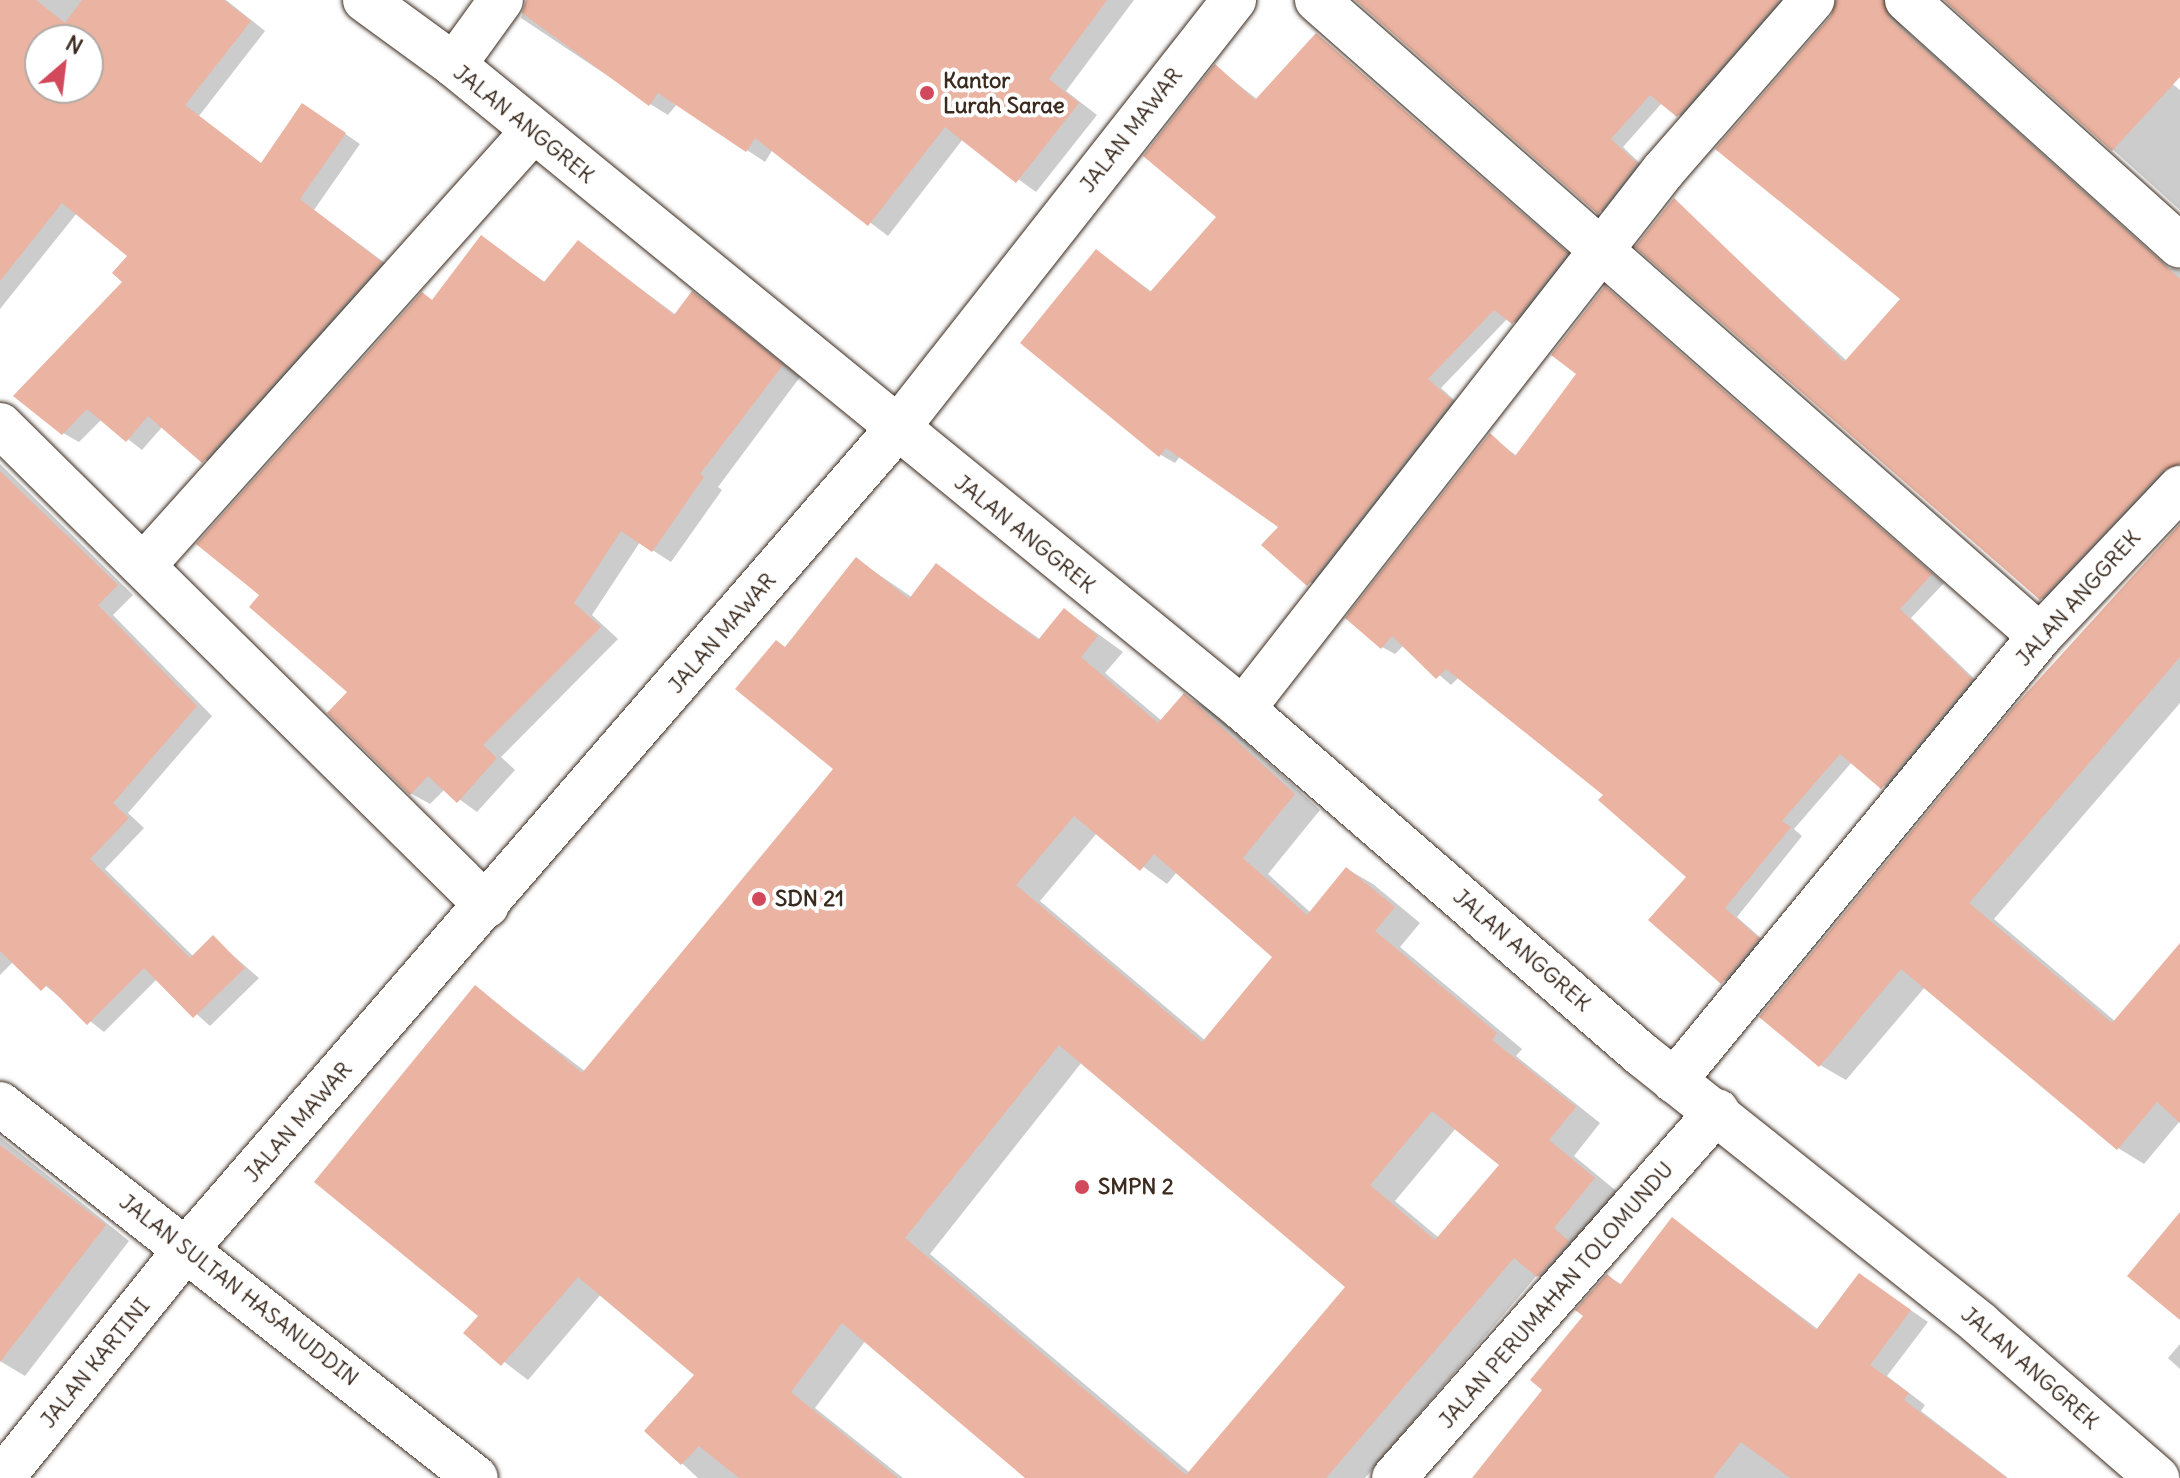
<!DOCTYPE html>
<style>
body{margin:0}
#map{position:relative;width:2180px;height:1478px;overflow:hidden;background:#fff;font-family:Delius,sans-serif}
div>[style]{position:absolute}
[style*='--x']{left:calc(var(--x)*1px);top:calc(var(--y)*1px);width:calc(var(--w)*1px);rotate:calc(var(--a)*1deg)}
.shadow>*{inset:0;background:#0003}
.building>*{inset:0;background:#ebb3a1}
.roads{filter:drop-shadow(0 0 2px #3b2a1e) drop-shadow(0 0 2px #3b2a1e)}
.minor>*{height:44px;margin:-22px;padding:0 22px;transform-origin:22px;border-radius:22px;background:#fff}
.tertiary>*{height:44px;margin:-22px;padding:0 22px;transform-origin:22px;border-radius:22px;background:#fff}
.secondary>*{height:44px;margin:-22px;padding:0 22px;transform-origin:22px;border-radius:22px;background:#fff}
.dots>*{width:22px;height:22px;translate:-50% -50%;box-sizing:border-box;border:4px solid #fff;border-radius:50%}
span{translate:-50% -50%;white-space:nowrap;text-align:center;line-height:1.15;-webkit-text-stroke:8px #fff;paint-order:stroke}
.poi-label{font-size:22px;color:#3b2a1e;font-weight:700}
.left{translate:0 -50%;text-align:left}
.street-label{font-size:22px;color:#3b2a1e}
.north{position:absolute;left:24px;top:24px;width:80px;height:80px;box-sizing:border-box;background:#fff;border:2px solid #b1aaa5;border-radius:50%;rotate:28deg;font-size:22px;font-weight:700;line-height:32px;text-align:center;color:#3b2a1e}
.north::after{content:'';display:block;margin:auto;width:28px;height:36px;background:#d1495b;clip-path:polygon(50% 0,100% 100%,50% 72%,0 100%)}
</style>
<div id="map">
<div class="shadow">
<i style="clip-path:polygon(evenodd,0 0,226px 0,265px 31px,199px 116px,262px 164px,318px 115px,360px 144px,314px 210px,397px 272px,219px 470px,163px 426px,142px 450px,102px 419px,79px 442px,63px 433px,125px 282px,129px 256px,77px 213px,0 309px,0 0,40px 40px,88px 40px,88px 88px,40px 88px,40px 40px)"></i>
<i style="clip-path:polygon(527px 0,1134px 0,1066px 91px,1097px 115px,1036px 192px,963px 139px,888px 236px,773px 149px,765px 162px,677px 104px,668px 115px,650px 104px,521px 18px)"></i>
<i style="clip-path:polygon(1358px 0,1798px 0,1691px 123px,1662px 103px,1623px 147px,1649px 172px,1612px 220px)"></i>
<i style="clip-path:polygon(1836px 0,1899px 0,1896px 16px,1903px 28px,2169px 268px,2180px 270px,2180px 442px,2159px 466px,2174px 479px,2054px 605px,2041px 598px,1674px 201px,1847px 361px,1903px 299px,1833px 17px)"></i>
<i style="clip-path:polygon(1947px 0,2067px 0,2180px 90px,2180px 210px)"></i>
<i style="clip-path:polygon(1317px 35px,1580px 263px,1527px 330px,1508px 318px,1441px 388px,1465px 410px,1323px 592px,1264px 545px,1281px 526px,1181px 455px,1175px 463px,1161px 455px,1023px 342px,1097px 251px,1152px 292px,1219px 217px,1216px 67px,1258px 100px)"></i>
<i style="clip-path:polygon(482px 238px,546px 283px,578px 242px,676px 315px,692px 294px,711px 305px,800px 377px,718px 487px,722px 490px,671px 562px,640px 542px,592px 615px,618px 639px,501px 757px,515px 770px,477px 812px,445px 789px,430px 804px,412px 794px,330px 713px,350px 691px,262px 595px,423px 295px,434px 301px)"></i>
<i style="clip-path:polygon(1605px 289px,1944px 583px,1911px 618px,1984px 688px,1896px 795px,1852px 762px,1794px 829px,1802px 836px,1737px 917px,1771px 947px,1736px 990px,1651px 920px,1689px 877px,1606px 795px,1459px 677px,1451px 685px,1404px 645px,1395px 654px,1382px 647px,1490px 436px,1517px 456px,1579px 374px)"></i>
<i style="clip-path:polygon(0 464px,133px 595px,113px 615px,212px 716px,128px 813px,144px 828px,105px 869px,194px 957px,213px 938px,259px 978px,210px 1026px,157px 979px,104px 1032px,14px 961px,0 975px)"></i>
<i style="clip-path:polygon(2180px 527px,2180px 703px,1994px 919px,2116px 1022px,2180px 946px,2180px 1121px,2144px 1164px,2118px 1148px,1925px 987px,1846px 1080px,1820px 1065px)"></i>
<i style="clip-path:polygon(evenodd,856px 559px,913px 598px,937px 566px,1041px 640px,1065px 610px,1123px 652px,1105px 673px,1162px 721px,1184px 695px,1210px 710px,1320px 810px,1268px 874px,1311px 913px,1347px 869px,1373px 884px,1420px 923px,1400px 947px,1522px 1049px,1516px 1056px,1600px 1123px,1574px 1156px,1620px 1194px,1564px 1291px,1537px 1275px,1365px 1478px,1028px 1478px,866px 1340px,815px 1408px,903px 1478px,698px 1478px,647px 1431px,697px 1375px,602px 1293px,528px 1380px,466px 1333px,481px 1316px,475px 987px,586px 1072px,836px 769px,786px 648px,856px 559px,1097px 833px,1167px 884px,1177px 872px,1274px 957px,1206px 1041px,1040px 901px,1097px 833px,856px 559px,1082px 1062px,1348px 1287px,1190px 1473px,930px 1254px,1082px 1062px,856px 559px,1456px 1128px,1502px 1164px,1439px 1238px,1395px 1201px,1456px 1128px)"></i>
<i style="clip-path:polygon(0 1137px,129px 1241px,25px 1376px,0 1361px)"></i>
<i style="clip-path:polygon(1673px 1220px,1819px 1330px,1860px 1275px,1928px 1322px,1887px 1376px,1925px 1405px,1921px 1411px,2008px 1478px,1474px 1478px,1545px 1390px,1607px 1276px,1623px 1285px)"></i>
<i style="clip-path:polygon(2180px 1344px,2180px 1369px,2168px 1358px)"></i>
</div>
<div class="building">
<i style="clip-path:polygon(evenodd,0 0,36px 0,65px 23px,82px 0,224px 0,251px 21px,185px 105px,261px 163px,302px 103px,346px 133px,300px 199px,382px 262px,202px 463px,148px 416px,126px 442px,87px 409px,62px 435px,13px 396px,122px 282px,112px 273px,127px 256px,62px 203px,0 281px,0 0,40px 40px,88px 40px,88px 88px,40px 88px,40px 40px)"></i>
<i style="clip-path:polygon(526px 0,1107px 0,1049px 79px,1079px 103px,1016px 183px,945px 127px,868px 226px,755px 138px,746px 152px,658px 93px,649px 106px,522px 13px)"></i>
<i style="clip-path:polygon(1355px 0,1779px 0,1677px 117px,1650px 95px,1611px 139px,1637px 163px,1598px 214px)"></i>
<i style="clip-path:polygon(1836px 0,1883px 0,1890px 19px,2180px 279px,2180px 464px,2162px 471px,2040px 600px,1635px 247px,1674px 198px,1844px 362px,1900px 299px,1715px 149px,1831px 16px)"></i>
<i style="clip-path:polygon(1944px 0,2180px 0,2180px 77px,2112px 151px)"></i>
<i style="clip-path:polygon(1316px 33px,1567px 253px,1512px 324px,1494px 310px,1428px 379px,1452px 400px,1307px 586px,1261px 545px,1278px 527px,1166px 448px,1159px 457px,1020px 343px,1096px 249px,1150px 292px,1216px 217px,1143px 156px,1215px 64px,1255px 100px)"></i>
<i style="clip-path:polygon(481px 235px,544px 282px,578px 240px,674px 315px,692px 291px,783px 365px,700px 474px,704px 477px,652px 552px,621px 531px,574px 603px,601px 627px,483px 745px,497px 758px,457px 803px,428px 776px,410px 795px,327px 713px,347px 692px,249px 607px,259px 595px,196px 544px,422px 292px,432px 300px)"></i>
<i style="clip-path:polygon(1605px 286px,1932px 574px,1900px 609px,1972px 679px,1881px 789px,1840px 754px,1782px 821px,1791px 827px,1725px 908px,1759px 938px,1721px 984px,1648px 920px,1686px 877px,1598px 800px,1603px 795px,1446px 669px,1436px 679px,1392px 636px,1381px 649px,1345px 618px,1490px 433px,1515px 456px,1576px 374px,1551px 355px)"></i>
<i style="clip-path:polygon(0 471px,118px 585px,98px 605px,197px 706px,113px 803px,129px 818px,90px 859px,190px 958px,213px 935px,245px 968px,193px 1018px,144px 968px,87px 1025px,47px 985px,41px 991px,0 951px)"></i>
<i style="clip-path:polygon(2180px 524px,2180px 657px,1969px 903px,2112px 1023px,2180px 943px,2180px 1123px,2157px 1102px,2117px 1150px,1901px 969px,1819px 1067px,1759px 1017px,2013px 708px)"></i>
<i style="clip-path:polygon(evenodd,856px 557px,909px 599px,936px 563px,1038px 640px,1064px 608px,1098px 636px,1081px 657px,1158px 723px,1184px 693px,1295px 794px,1243px 858px,1307px 915px,1346px 867px,1395px 907px,1375px 931px,1497px 1033px,1492px 1040px,1576px 1107px,1549px 1140px,1595px 1178px,1554px 1228px,1569px 1241px,1537px 1277px,1514px 1258px,1326px 1478px,1025px 1478px,842px 1323px,791px 1392px,898px 1478px,739px 1478px,699px 1446px,681px 1465px,644px 1431px,694px 1375px,578px 1277px,501px 1366px,463px 1333px,478px 1316px,314px 1182px,475px 985px,582px 1073px,833px 769px,735px 689px,776px 640px,785px 647px,856px 557px,1074px 816px,1140px 871px,1154px 854px,1272px 957px,1202px 1042px,1016px 885px,1074px 816px,856px 557px,1059px 1045px,1345px 1287px,1186px 1475px,905px 1238px,1059px 1045px,856px 557px,1432px 1111px,1499px 1165px,1435px 1240px,1370px 1185px,1432px 1111px)"></i>
<i style="clip-path:polygon(0 1145px,106px 1225px,0 1362px)"></i>
<i style="clip-path:polygon(2180px 1212px,2180px 1320px,2127px 1276px)"></i>
<i style="clip-path:polygon(1672px 1217px,1816px 1330px,1859px 1273px,1911px 1310px,1870px 1365px,1909px 1393px,1904px 1400px,2007px 1478px,1790px 1478px,1741px 1442px,1713px 1478px,1472px 1478px,1542px 1390px,1530px 1380px,1583px 1316px,1575px 1310px,1607px 1274px,1620px 1285px)"></i>
</div>
<div class="roads">
<div class="minor">
<i style="--x:1317;--y:0;--w:963;--a:41.34"></i>
<i style="--x:1907;--y:0;--w:367;--a:42"></i>
<i style="--x:454;--y:65;--w:80;--a:-54.1"></i>
<i style="--x:0;--y:425;--w:684;--a:44.64"></i>
<i style="--x:144;--y:565;--w:583;--a:-48.13"></i>
<i style="--x:1243;--y:709;--w:683;--a:-52.02"></i>
<i style="--x:1663;--y:171;--w:227;--a:-48.9"></i>
<i style="--x:1674;--y:1081;--w:576;--a:-50.56"></i>
<i style="--x:2040;--y:636;--w:204;--a:-46.6"></i>
<i style="--x:2;--y:1478;--w:297;--a:-51.2"></i>
<i style="--x:188;--y:1247;--w:1081;--a:-49.09"></i>
<i style="--x:896;--y:430;--w:547;--a:-51.83"></i>
<i style="--x:1394;--y:1478;--w:489;--a:-48.6"></i>
</div>
<div class="tertiary">
<i style="--x:365;--y:0;--w:110;--a:36.1"></i>
<i style="--x:454;--y:65;--w:1018;--a:39.22"></i>
<i style="--x:1243;--y:709;--w:527;--a:40.92"></i>
<i style="--x:1641;--y:1054;--w:433;--a:38.5"></i>
<i style="--x:1980;--y:1324;--w:235;--a:41"></i>
</div>
<div class="secondary">
<i style="--x:0;--y:1104;--w:605;--a:38.16"></i>
</div>
</div>
<div class="dots">
<i style="left:927px;top:93px;background:#d1495b"></i>
<i style="left:759px;top:899px;background:#d1495b"></i>
<i style="left:1082px;top:1187px;background:#d1495b"></i>
</div>
<div class="poi-label">
<span class="left" style="left:943px;top:93px">Kantor<br>Lurah Sarae</span>
<span class="left" style="left:775px;top:899px">SDN 21</span>
<span class="left" style="left:1098px;top:1187px">SMPN 2</span>
</div>
<div class="street-label">
<span style="left:524px;top:124px;rotate:39deg">JALAN ANGGREK</span>
<span style="left:1131px;top:130px;rotate:-52deg">JALAN MAWAR</span>
<span style="left:1025px;top:534px;rotate:39deg">JALAN ANGGREK</span>
<span style="left:2078px;top:598px;rotate:-48deg">JALAN ANGGREK</span>
<span style="left:722px;top:633px;rotate:-49deg">JALAN MAWAR</span>
<span style="left:1522px;top:950px;rotate:41deg">JALAN ANGGREK</span>
<span style="left:298px;top:1122px;rotate:-49deg">JALAN MAWAR</span>
<span style="left:239px;top:1290px;rotate:38deg">JALAN SULTAN HASANUDDIN</span>
<span style="left:1556px;top:1295px;rotate:-49deg">JALAN PERUMAHAN TOLOMUNDU</span>
<span style="left:95px;top:1363px;rotate:-51deg">JALAN KARTINI</span>
<span style="left:2030px;top:1368px;rotate:41deg">JALAN ANGGREK</span>
</div>
<div class="north">N</div>
</div>
